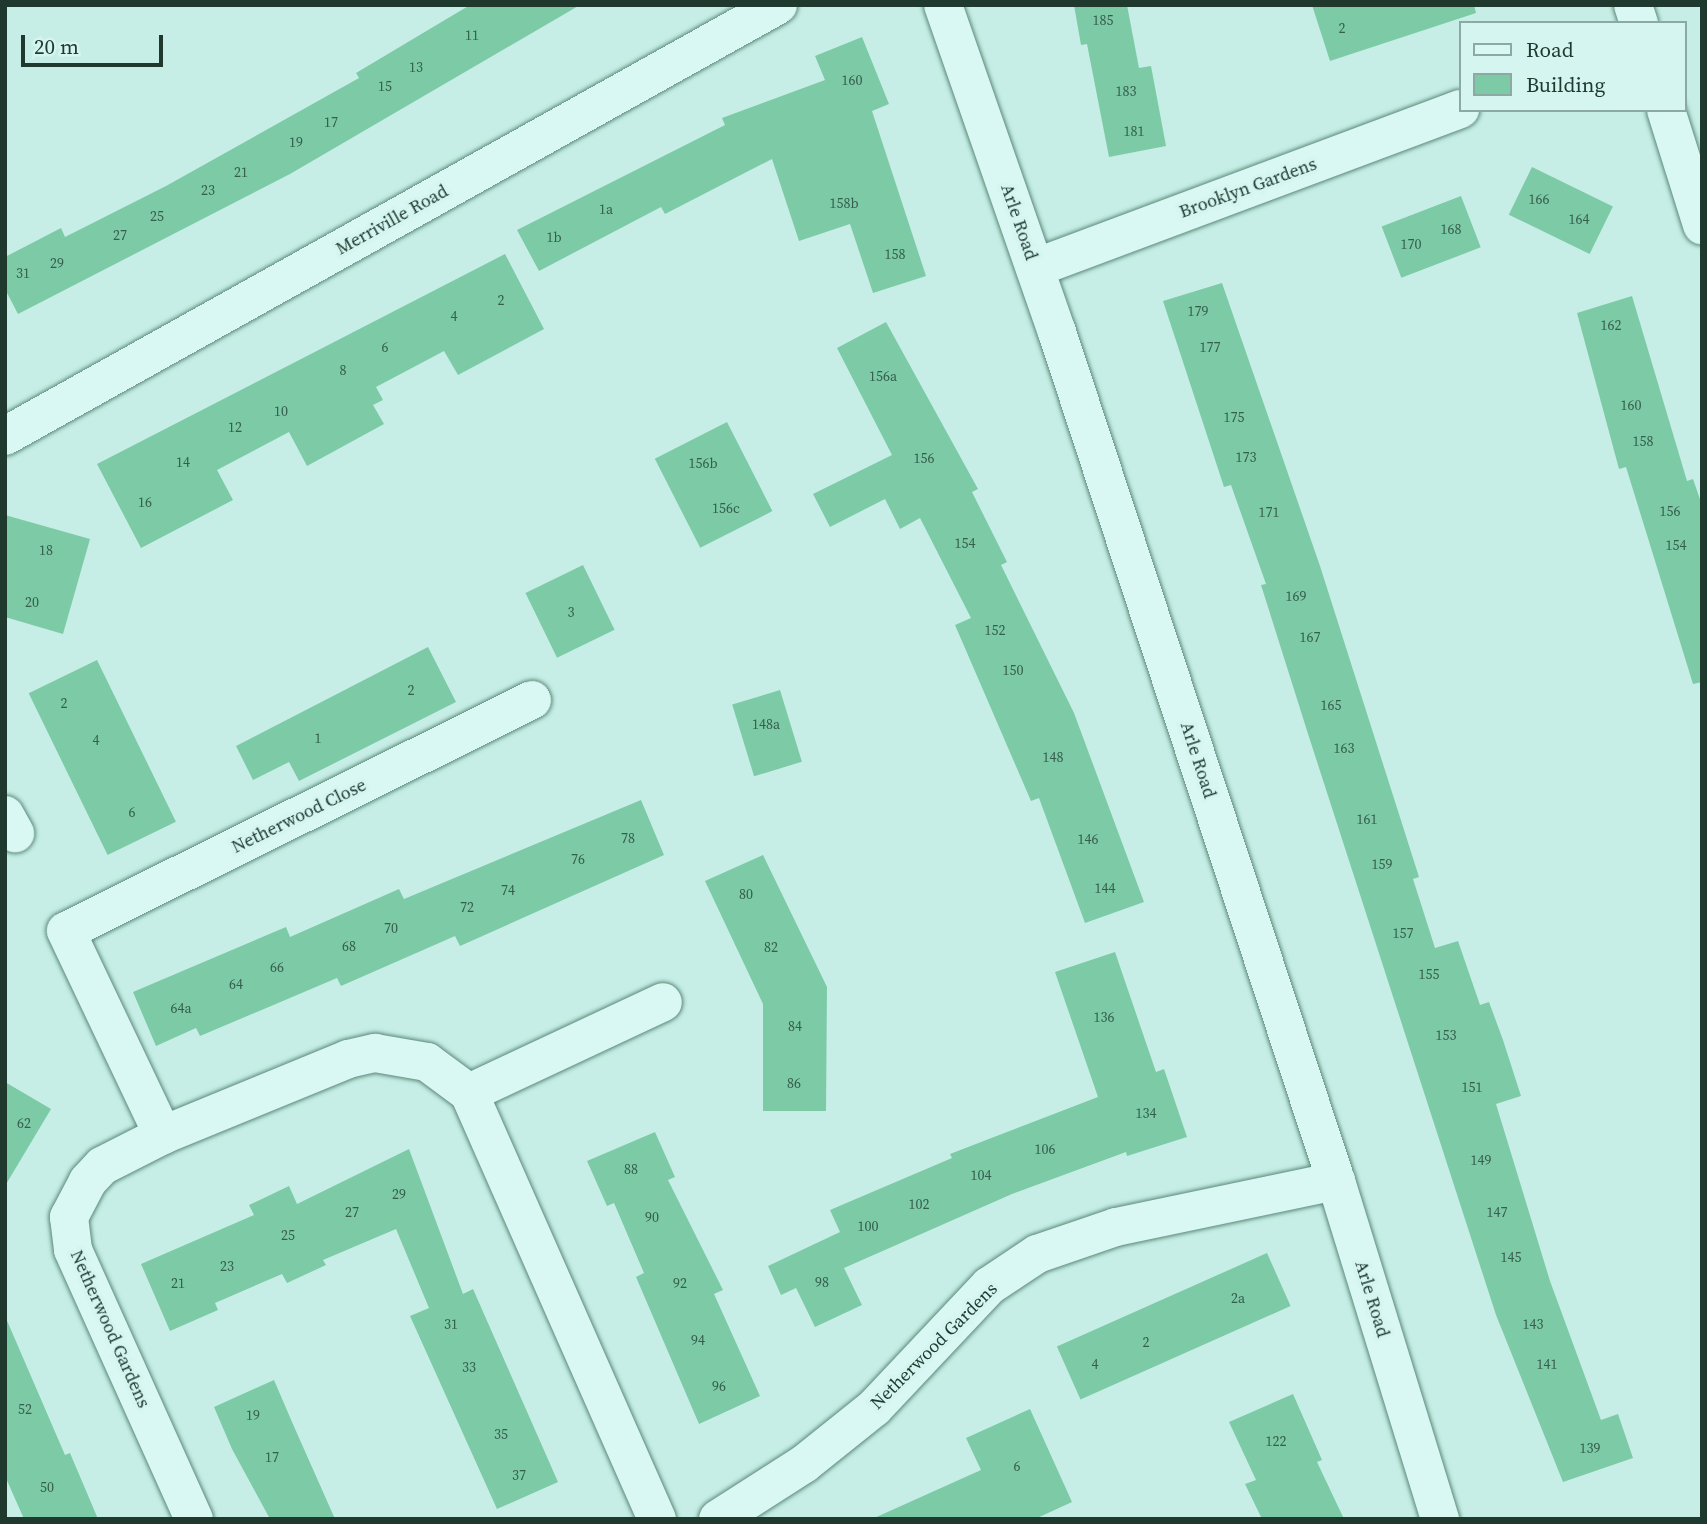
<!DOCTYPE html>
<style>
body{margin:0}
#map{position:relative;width:1707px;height:1524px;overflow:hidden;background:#c6eee6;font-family:"Source Serif 4",serif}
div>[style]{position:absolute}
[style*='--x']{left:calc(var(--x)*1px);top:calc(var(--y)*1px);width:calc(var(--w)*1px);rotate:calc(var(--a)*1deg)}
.building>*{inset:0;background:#7ccba6;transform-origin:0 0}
.roads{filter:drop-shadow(0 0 2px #5c8979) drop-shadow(0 0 2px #5c8979)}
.street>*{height:38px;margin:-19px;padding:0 19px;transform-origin:19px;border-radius:19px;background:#d9f8f3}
.secondary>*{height:38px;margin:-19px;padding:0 19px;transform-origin:19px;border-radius:19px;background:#d9f8f3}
span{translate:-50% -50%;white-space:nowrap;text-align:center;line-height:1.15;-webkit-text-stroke:7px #d5f5f0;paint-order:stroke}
.number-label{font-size:14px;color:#365e4d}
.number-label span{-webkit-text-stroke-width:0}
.street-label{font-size:18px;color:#1f392f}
.frame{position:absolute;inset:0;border:7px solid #1f392f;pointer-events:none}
.legend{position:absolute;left:1459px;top:21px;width:228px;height:91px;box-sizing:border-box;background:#d5f5f0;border:2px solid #8caaa3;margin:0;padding:9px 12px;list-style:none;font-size:21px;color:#1f392f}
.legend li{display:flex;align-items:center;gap:14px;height:35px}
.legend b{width:35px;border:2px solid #8caaa3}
.scale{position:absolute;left:21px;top:35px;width:142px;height:32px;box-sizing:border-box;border:4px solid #1f392f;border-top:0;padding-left:9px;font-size:21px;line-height:24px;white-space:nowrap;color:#1f392f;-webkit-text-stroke:5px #d5f5f0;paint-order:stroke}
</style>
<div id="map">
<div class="building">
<i style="clip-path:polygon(470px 5px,580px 5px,290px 174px,18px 314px,5px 289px,5px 257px,61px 228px,65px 237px,166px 186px,359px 78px,356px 73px)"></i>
<i style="clip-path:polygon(1074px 5px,1127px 5px,1139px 68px,1151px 66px,1166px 146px,1109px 157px,1087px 44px,1081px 45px)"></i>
<i style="clip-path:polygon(1312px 5px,1474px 5px,1476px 13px,1330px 61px)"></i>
<i style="clip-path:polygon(862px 37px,889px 104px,872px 111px,926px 276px,873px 293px,850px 224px,799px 241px,772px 159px,665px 214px,661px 207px,539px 271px,517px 230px,725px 125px,722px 118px,825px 80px,815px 56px)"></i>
<i style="left:1532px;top:167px;width:90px;height:53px;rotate:26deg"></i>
<i style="left:1461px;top:196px;width:55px;height:85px;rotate:69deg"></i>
<i style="clip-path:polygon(505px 254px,544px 329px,458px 375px,444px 351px,376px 387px,383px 400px,373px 405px,384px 424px,307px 466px,289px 432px,217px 470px,233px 500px,141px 548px,97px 464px)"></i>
<i style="clip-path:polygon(1222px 283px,1320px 566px,1419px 877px,1413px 879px,1435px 948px,1458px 941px,1480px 1005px,1489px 1002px,1503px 1040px,1521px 1096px,1496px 1104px,1550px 1281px,1601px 1420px,1618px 1414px,1633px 1458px,1563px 1482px,1496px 1315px,1309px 737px,1261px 585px,1266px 584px,1231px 485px,1224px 487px,1163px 301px)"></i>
<i style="clip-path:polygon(1632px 296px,1687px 481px,1693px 479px,1702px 505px,1702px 682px,1693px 684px,1626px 467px,1619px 469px,1577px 313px)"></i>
<i style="clip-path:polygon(886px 322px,978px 489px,972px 492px,1007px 562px,1001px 565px,1074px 713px,1144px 902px,1085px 923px,1039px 798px,1031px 801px,955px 625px,971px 618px,920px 518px,900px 529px,885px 499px,830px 527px,813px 494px,892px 455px,837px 348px)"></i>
<i style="left:727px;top:422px;width:100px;height:81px;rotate:63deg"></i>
<i style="clip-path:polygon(5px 515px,90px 539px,63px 634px,5px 617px)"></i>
<i style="left:583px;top:565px;width:72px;height:64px;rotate:64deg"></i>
<i style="clip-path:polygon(428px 647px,456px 702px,299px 781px,289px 762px,253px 780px,236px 746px)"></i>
<i style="left:97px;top:660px;width:180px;height:76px;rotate:64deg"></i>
<i style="left:780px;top:690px;width:75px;height:50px;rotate:73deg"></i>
<i style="clip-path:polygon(641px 800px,664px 855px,460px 946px,455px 936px,341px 986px,337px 978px,200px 1036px,196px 1028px,156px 1046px,133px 992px,286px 927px,290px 937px,399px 889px,404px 899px)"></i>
<i style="clip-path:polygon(763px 855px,827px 987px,826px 1111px,763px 1111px,763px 1004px,705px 881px)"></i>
<i style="clip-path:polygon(1115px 952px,1156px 1072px,1164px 1069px,1187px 1137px,1127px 1156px,1126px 1152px,1012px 1194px,844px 1268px,862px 1305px,815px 1327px,796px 1288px,781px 1295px,768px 1266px,840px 1232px,830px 1210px,952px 1158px,950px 1154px,1098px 1097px,1055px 972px)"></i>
<i style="clip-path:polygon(5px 1082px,51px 1109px,5px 1186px)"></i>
<i style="clip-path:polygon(655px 1132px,675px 1177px,668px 1180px,723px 1290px,714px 1294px,760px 1396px,699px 1424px,636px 1277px,644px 1273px,614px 1203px,607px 1206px,587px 1161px)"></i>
<i style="clip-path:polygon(409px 1149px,463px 1294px,473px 1289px,558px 1482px,497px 1509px,410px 1316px,429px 1308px,396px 1229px,323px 1260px,326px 1265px,287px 1283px,282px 1274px,215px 1303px,218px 1310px,170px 1331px,141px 1264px,254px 1215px,249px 1205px,289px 1186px,297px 1204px)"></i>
<i style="left:1267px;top:1253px;width:58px;height:230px;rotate:66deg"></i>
<i style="clip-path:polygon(5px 1316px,65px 1455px,70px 1453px,98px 1519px,24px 1519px,5px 1476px)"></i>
<i style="clip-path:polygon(274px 1380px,292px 1422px,335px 1519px,270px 1519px,232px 1449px,214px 1407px)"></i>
<i style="clip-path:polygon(1293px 1394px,1322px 1460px,1317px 1462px,1344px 1519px,1262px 1519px,1245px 1484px,1256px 1480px,1229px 1422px)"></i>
<i style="clip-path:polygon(1030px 1409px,1072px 1502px,1035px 1519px,872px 1519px,981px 1470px,966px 1438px)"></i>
</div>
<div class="roads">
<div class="street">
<i style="--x:1633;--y:5;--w:19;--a:72"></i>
<i style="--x:1666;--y:110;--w:121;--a:72.6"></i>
<i style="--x:1035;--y:268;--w:454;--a:-20.5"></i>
<i style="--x:5;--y:436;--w:885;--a:-29.14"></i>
<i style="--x:532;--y:700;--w:520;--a:153.63"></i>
<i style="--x:66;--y:931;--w:226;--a:64.6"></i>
<i style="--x:163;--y:1135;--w:200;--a:-22.3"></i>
<i style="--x:348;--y:1059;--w:28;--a:-13"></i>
<i style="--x:375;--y:1053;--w:53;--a:9.8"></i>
<i style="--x:427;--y:1062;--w:52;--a:36.4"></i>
<i style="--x:469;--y:1093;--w:466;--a:66.2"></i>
<i style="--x:5;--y:815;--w:21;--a:61"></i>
<i style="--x:469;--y:1093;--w:214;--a:-25.1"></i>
<i style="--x:163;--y:1135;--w:68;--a:153.1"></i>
<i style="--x:102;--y:1166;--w:21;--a:133"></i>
<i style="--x:88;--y:1181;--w:41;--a:117.8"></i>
<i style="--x:69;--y:1217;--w:33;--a:83"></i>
<i style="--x:73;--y:1250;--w:295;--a:65.8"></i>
<i style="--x:718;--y:1519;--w:102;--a:-32.6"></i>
<i style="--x:804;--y:1464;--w:90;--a:-38.7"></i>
<i style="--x:874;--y:1408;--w:168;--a:-46.7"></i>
<i style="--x:989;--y:1286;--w:58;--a:-33.7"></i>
<i style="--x:1037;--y:1254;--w:83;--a:-18.9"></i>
<i style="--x:1116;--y:1227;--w:225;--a:-11.8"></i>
</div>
<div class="secondary">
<i style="--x:943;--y:5;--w:346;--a:70.8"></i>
<i style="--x:1057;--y:332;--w:894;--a:71.81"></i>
<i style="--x:1336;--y:1181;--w:354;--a:72.9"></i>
</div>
</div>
<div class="number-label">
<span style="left:1103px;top:20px">185</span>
<span style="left:1342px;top:28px">2</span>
<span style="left:472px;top:35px">11</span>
<span style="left:416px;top:67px">13</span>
<span style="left:852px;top:80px">160</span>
<span style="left:385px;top:86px">15</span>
<span style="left:1126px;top:91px">183</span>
<span style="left:331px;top:122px">17</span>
<span style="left:1134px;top:131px">181</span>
<span style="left:296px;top:142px">19</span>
<span style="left:241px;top:172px">21</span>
<span style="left:208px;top:190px">23</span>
<span style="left:1539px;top:199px">166</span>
<span style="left:844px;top:203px">158b</span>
<span style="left:606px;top:209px">1a</span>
<span style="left:157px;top:216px">25</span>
<span style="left:1579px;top:219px">164</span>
<span style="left:1451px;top:229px">168</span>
<span style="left:120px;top:235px">27</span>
<span style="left:554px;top:237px">1b</span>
<span style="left:1411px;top:244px">170</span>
<span style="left:895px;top:254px">158</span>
<span style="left:57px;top:263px">29</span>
<span style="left:23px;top:273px">31</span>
<span style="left:501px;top:300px">2</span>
<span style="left:1198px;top:311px">179</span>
<span style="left:454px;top:316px">4</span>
<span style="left:1611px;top:325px">162</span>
<span style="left:385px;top:347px">6</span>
<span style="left:1210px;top:347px">177</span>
<span style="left:343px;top:370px">8</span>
<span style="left:883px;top:376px">156a</span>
<span style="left:1631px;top:405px">160</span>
<span style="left:281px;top:411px">10</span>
<span style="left:1234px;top:417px">175</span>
<span style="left:235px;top:427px">12</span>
<span style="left:1643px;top:441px">158</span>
<span style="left:1246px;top:457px">173</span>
<span style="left:924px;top:458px">156</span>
<span style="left:183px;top:462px">14</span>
<span style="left:703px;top:463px">156b</span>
<span style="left:145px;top:502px">16</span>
<span style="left:726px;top:508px">156c</span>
<span style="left:1670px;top:511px">156</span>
<span style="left:1269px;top:512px">171</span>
<span style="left:965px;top:543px">154</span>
<span style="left:1676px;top:545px">154</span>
<span style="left:46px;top:550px">18</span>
<span style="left:1296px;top:596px">169</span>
<span style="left:32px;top:602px">20</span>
<span style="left:571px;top:612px">3</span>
<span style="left:995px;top:630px">152</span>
<span style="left:1310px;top:637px">167</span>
<span style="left:1013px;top:670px">150</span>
<span style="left:411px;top:690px">2</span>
<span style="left:64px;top:703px">2</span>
<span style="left:1331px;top:705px">165</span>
<span style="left:766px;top:724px">148a</span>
<span style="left:318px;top:738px">1</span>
<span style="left:96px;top:740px">4</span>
<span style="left:1344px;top:748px">163</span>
<span style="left:1053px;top:757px">148</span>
<span style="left:132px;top:812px">6</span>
<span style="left:1367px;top:819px">161</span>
<span style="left:628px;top:838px">78</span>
<span style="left:1088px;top:839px">146</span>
<span style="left:578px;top:859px">76</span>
<span style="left:1382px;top:864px">159</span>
<span style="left:1105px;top:888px">144</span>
<span style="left:508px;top:890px">74</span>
<span style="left:746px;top:894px">80</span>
<span style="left:467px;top:907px">72</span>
<span style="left:391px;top:928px">70</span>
<span style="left:1403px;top:933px">157</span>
<span style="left:349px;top:946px">68</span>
<span style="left:771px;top:947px">82</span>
<span style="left:277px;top:967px">66</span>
<span style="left:1429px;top:974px">155</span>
<span style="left:236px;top:984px">64</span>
<span style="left:181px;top:1008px">64a</span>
<span style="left:1104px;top:1017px">136</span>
<span style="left:795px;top:1026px">84</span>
<span style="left:1446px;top:1035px">153</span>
<span style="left:794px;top:1083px">86</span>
<span style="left:1472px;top:1087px">151</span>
<span style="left:1146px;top:1113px">134</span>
<span style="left:24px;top:1123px">62</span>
<span style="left:1045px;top:1149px">106</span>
<span style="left:1481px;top:1160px">149</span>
<span style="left:631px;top:1169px">88</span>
<span style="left:981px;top:1175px">104</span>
<span style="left:399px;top:1194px">29</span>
<span style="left:919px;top:1204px">102</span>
<span style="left:352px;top:1212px">27</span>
<span style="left:1497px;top:1212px">147</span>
<span style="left:652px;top:1217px">90</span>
<span style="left:868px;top:1226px">100</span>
<span style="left:288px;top:1235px">25</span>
<span style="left:1511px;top:1257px">145</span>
<span style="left:227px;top:1266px">23</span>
<span style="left:822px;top:1282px">98</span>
<span style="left:178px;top:1283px">21</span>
<span style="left:680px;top:1283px">92</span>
<span style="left:1238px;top:1298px">2a</span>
<span style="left:451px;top:1324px">31</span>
<span style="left:1533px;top:1324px">143</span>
<span style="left:698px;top:1340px">94</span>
<span style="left:1146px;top:1342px">2</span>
<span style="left:1095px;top:1364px">4</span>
<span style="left:1547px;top:1364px">141</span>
<span style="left:469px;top:1367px">33</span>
<span style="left:719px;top:1386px">96</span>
<span style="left:25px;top:1409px">52</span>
<span style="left:253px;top:1415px">19</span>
<span style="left:501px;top:1434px">35</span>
<span style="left:1276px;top:1441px">122</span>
<span style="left:1590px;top:1448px">139</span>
<span style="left:272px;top:1457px">17</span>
<span style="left:1017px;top:1466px">6</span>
<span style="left:519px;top:1475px">37</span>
<span style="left:47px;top:1487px">50</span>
</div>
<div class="street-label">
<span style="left:1248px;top:188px;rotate:-20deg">Brooklyn Gardens</span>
<span style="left:392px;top:220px;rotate:-29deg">Merriville Road</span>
<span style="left:1019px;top:222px;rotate:71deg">Arle Road</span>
<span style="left:1198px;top:760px;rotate:72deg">Arle Road</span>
<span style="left:299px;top:816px;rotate:-26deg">Netherwood Close</span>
<span style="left:1372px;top:1299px;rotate:73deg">Arle Road</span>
<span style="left:110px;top:1329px;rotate:66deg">Netherwood Gardens</span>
<span style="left:934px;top:1346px;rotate:-45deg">Netherwood Gardens</span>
</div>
<div class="frame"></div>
<ul class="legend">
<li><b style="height:9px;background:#d9f8f3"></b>Road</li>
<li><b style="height:19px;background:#7ccba6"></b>Building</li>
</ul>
<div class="scale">20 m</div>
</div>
